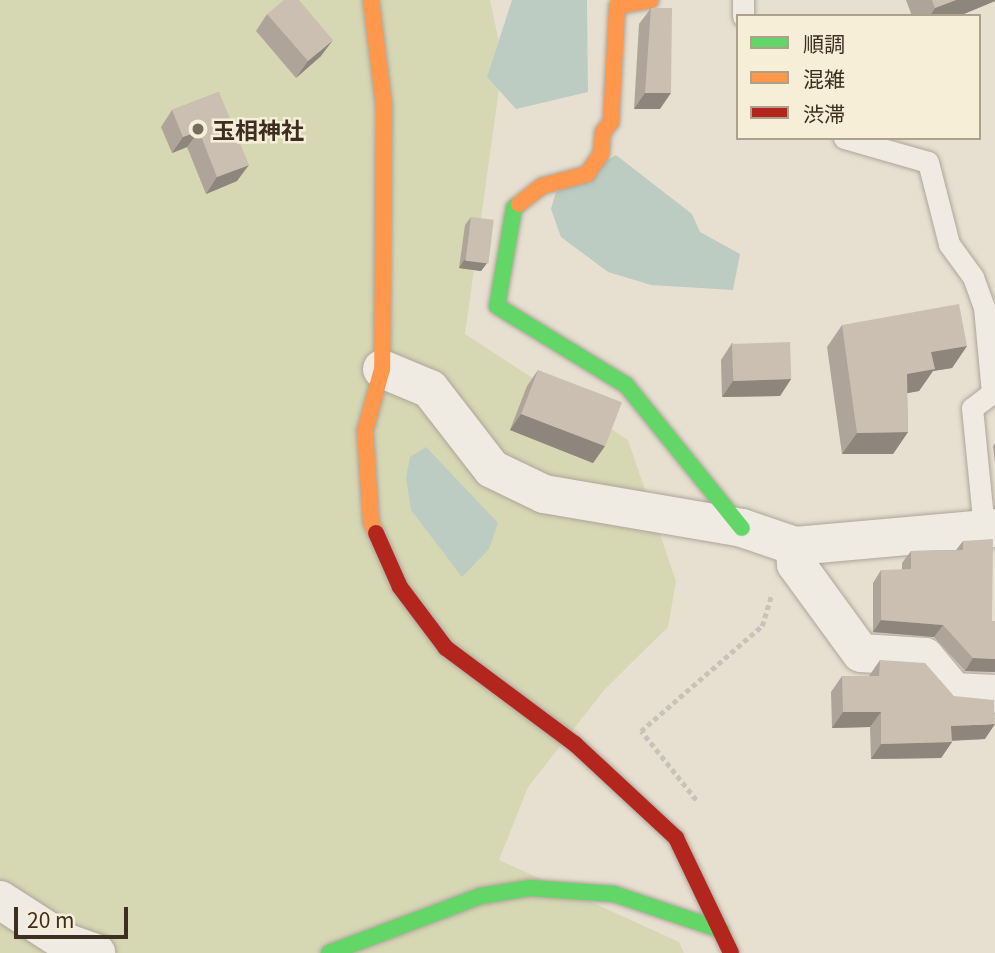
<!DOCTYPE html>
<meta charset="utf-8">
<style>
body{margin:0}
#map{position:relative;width:995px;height:953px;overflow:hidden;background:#e7e0d1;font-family:Georgia,"Noto Sans JP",serif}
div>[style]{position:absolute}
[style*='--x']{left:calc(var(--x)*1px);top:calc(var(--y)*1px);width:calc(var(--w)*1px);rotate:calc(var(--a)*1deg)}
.green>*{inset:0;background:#d6d7b3}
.water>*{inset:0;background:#bcccc2}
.path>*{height:4.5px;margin-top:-2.25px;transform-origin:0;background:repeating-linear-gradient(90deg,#c8c2b9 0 5px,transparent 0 8.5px)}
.roads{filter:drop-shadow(0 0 2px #ada599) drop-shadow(0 0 2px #ada599)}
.lane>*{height:21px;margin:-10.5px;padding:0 10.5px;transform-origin:10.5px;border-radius:10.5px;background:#efebe3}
.street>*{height:38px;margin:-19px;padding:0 19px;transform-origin:19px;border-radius:19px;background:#efebe3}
.fast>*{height:16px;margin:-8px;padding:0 8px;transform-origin:8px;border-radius:8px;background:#63d668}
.slow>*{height:16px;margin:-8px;padding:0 8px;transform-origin:8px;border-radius:8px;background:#ff974d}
.jam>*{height:16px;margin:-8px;padding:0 8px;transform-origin:8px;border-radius:8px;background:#b3261e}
.wall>*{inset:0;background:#afa499}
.shaded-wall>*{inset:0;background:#8e867d}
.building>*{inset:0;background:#cbbfb2;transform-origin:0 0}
.dots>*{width:19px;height:19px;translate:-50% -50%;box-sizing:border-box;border:4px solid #f7eed8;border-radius:50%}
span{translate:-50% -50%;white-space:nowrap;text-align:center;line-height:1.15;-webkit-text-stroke:5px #f7eed8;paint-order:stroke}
.poi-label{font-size:23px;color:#3d2e20;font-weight:700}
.left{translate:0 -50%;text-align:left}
.legend{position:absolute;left:736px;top:14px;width:245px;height:126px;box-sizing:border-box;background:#f7eed8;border:2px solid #ada18e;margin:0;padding:9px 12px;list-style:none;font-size:21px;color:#3d2e20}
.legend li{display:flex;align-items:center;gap:14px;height:35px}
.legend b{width:35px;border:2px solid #ada18e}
.scale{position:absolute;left:14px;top:907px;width:114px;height:32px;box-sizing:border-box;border:4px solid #3d2e20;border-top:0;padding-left:9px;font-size:21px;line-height:24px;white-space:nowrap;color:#3d2e20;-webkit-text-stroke:5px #f7eed8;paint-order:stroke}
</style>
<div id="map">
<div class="green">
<i style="clip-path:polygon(0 0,490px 0,503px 60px,465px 334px,628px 440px,676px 581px,668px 627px,605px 689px,528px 787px,499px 860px,679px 942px,684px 953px,0 953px)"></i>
</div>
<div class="water">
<i style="clip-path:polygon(512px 0,587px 0,588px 92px,516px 109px,487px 77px)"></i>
<i style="clip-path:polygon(616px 155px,692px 214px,700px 232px,740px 254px,733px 290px,651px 285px,608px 272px,561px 237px,551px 209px,556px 192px)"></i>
<i style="clip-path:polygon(426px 447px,498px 523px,489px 549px,462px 577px,411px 510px,406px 478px,410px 457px)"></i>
</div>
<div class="path">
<i style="--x:696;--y:800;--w:88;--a:-128.6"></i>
<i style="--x:641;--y:731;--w:160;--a:-41"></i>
<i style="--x:762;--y:626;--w:34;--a:-73"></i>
</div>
<div class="roads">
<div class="lane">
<i style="--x:743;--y:0;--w:16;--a:90"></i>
<i style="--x:844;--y:138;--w:87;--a:15.9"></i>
<i style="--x:928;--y:162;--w:85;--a:75.6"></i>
<i style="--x:949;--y:244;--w:41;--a:54"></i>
<i style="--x:973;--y:277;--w:32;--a:70"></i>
<i style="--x:984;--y:307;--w:86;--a:84.7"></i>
<i style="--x:992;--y:393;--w:25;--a:143"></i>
<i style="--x:972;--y:408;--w:122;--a:84.3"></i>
</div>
<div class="street">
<i style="--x:382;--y:369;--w:52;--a:22.6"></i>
<i style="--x:430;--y:389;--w:101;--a:52.2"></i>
<i style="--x:492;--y:469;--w:58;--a:25.7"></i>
<i style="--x:544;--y:494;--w:201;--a:9.7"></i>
<i style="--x:742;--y:528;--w:56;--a:18.8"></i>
<i style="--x:795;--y:546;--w:201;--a:-5.1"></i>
<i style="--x:795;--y:546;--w:18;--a:87"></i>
<i style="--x:796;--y:564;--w:110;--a:53.9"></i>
<i style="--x:861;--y:653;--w:64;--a:3.6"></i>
<i style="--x:925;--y:657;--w:45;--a:50.4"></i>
<i style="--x:954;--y:692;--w:41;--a:2.8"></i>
<i style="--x:0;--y:900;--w:80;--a:32.7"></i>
<i style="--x:67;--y:943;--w:31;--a:19"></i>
</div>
<div class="fast">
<i style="--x:519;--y:204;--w:6;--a:141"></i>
<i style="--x:514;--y:208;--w:99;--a:99.8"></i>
<i style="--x:497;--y:306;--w:151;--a:31.5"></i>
<i style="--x:626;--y:385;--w:184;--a:51"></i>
<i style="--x:329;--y:953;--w:162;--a:-20.6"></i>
<i style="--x:481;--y:896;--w:50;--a:-9.3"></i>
<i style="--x:530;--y:888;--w:84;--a:4.1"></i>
<i style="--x:614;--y:894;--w:113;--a:18.6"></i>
</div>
<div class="slow">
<i style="--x:371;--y:0;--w:107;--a:83"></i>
<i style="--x:384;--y:106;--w:263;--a:90.4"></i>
<i style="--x:382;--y:369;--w:64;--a:105.3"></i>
<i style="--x:365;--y:431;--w:91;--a:86.2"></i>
<i style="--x:371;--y:522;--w:12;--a:66"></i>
<i style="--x:519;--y:204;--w:29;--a:-38"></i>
<i style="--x:542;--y:186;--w:47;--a:-14.9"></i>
<i style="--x:587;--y:174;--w:24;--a:-55"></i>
<i style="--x:601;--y:154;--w:22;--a:-85"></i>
<i style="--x:603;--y:132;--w:13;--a:-51"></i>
<i style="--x:611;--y:122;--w:116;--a:-87"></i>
<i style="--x:617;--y:6;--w:34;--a:-10"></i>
</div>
<div class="jam">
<i style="--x:376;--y:533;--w:59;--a:66"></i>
<i style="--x:400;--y:587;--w:76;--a:53"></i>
<i style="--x:446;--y:648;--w:161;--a:36.7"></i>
<i style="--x:575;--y:744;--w:138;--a:42.9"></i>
<i style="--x:676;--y:838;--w:127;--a:64.4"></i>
</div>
</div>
<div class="wall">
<i style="clip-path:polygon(906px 0,995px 0,995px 1px,959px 16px,912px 16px)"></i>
<i style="clip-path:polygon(651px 8px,660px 109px,634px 109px,639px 24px)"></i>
<i style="clip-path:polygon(267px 14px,321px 56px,296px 78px,256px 31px)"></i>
<i style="clip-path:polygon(219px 92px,237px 181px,206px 194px,187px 147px,172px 153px,161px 127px,172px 110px)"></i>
<i style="clip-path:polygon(471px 217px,487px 263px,481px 271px,459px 268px,465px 225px)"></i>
<i style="clip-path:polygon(842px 325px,967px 346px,952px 368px,933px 371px,919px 391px,907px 393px,908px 432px,893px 454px,842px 454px,827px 347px)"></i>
<i style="clip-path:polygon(732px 343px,791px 379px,780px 396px,722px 397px,721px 360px)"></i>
<i style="clip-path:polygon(538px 370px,605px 446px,593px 463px,510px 430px,527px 386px)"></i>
<i style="clip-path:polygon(995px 443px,995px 463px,993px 446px)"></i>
<i style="clip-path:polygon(963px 541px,992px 621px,995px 621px,995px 672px,965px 671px,934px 637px,873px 632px,873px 583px,881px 570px,902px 570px,902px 563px,911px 551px,956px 550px)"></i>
<i style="clip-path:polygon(880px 660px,985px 739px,952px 741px,952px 742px,941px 758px,871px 759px,870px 727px,832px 728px,831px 692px,842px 676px,869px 676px)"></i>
</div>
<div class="shaded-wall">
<i style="clip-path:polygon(956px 0,995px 0,995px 1px,959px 16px,930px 16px,935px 8px)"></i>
<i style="clip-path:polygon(333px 40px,321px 56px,296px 78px,308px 61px)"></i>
<i style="clip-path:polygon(645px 93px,671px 93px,660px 109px,634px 109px)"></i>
<i style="clip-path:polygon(199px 131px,187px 147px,172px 153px,183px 137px)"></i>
<i style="clip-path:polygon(249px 165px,237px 181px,206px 194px,217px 177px)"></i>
<i style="clip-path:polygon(464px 260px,487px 263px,481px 271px,459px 268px)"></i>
<i style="clip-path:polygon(967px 346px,952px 368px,933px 371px,919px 391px,892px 396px,907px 374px,931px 352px)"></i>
<i style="clip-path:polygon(791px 379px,780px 396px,722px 397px,733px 381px)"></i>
<i style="clip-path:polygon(521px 414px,605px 446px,593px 463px,510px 430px)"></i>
<i style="clip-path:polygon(908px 432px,893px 454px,842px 454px,857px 433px)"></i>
<i style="clip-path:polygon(881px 620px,943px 625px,934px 637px,873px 632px)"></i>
<i style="clip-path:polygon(973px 658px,995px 659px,995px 672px,965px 671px)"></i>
<i style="clip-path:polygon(843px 712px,881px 712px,870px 727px,832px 728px)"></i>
<i style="clip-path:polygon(995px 724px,985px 739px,941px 741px,951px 726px)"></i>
<i style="clip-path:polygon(952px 742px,941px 758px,871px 759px,881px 744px)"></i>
</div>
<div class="building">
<i style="clip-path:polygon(284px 0,299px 0,333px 40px,308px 61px,267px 14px)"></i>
<i style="clip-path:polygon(932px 0,956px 0,935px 8px)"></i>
<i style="clip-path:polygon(651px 8px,672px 8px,671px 93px,645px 93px)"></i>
<i style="clip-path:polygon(219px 92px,249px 165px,217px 177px,199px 131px,183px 137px,172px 110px)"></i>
<i style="left:471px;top:217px;width:23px;height:44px;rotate:7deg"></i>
<i style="clip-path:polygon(959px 304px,967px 346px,931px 352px,935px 369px,907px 374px,908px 432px,857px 433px,842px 325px)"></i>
<i style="left:790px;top:342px;width:37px;height:58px;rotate:88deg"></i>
<i style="left:538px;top:370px;width:90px;height:47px;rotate:21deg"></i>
<i style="clip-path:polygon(993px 539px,992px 621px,995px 621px,995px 659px,973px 658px,943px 625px,881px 620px,881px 570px,911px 569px,911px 551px,963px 550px,963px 541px)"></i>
<i style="clip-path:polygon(880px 660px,925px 663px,954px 696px,994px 700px,995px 724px,951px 726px,952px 742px,881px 744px,881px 712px,843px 712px,842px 676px,879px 676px)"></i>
</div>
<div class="dots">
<i style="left:198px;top:129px;background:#786c5e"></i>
</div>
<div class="poi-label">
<span class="left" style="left:212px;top:129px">玉相神社</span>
</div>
<ul class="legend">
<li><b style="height:9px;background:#63d668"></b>順調</li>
<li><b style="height:9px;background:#ff974d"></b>混雑</li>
<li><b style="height:9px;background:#b3261e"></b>渋滞</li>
</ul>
<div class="scale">20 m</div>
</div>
